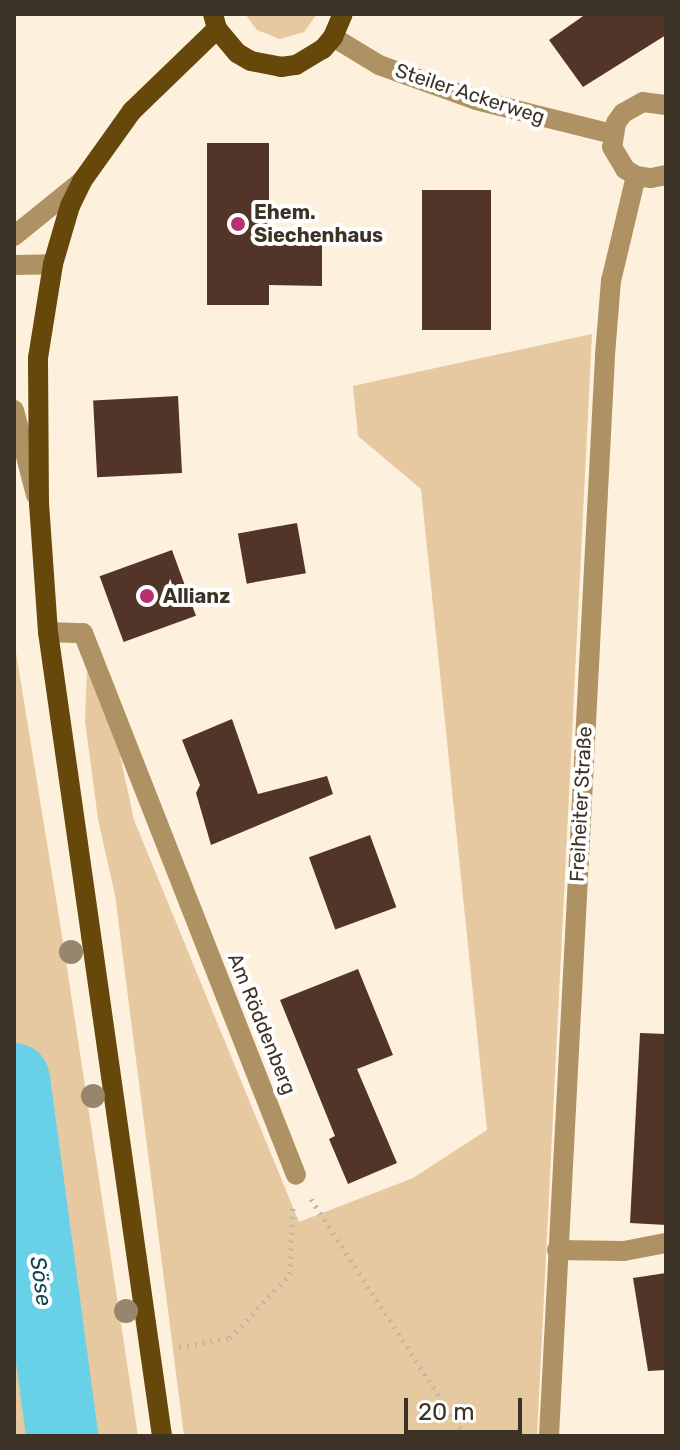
<!DOCTYPE html>
<meta charset="utf-8">
<style>
body{margin:0}
#map{position:relative;width:680px;height:1450px;overflow:hidden;background:#fdf0dd;font-family:Rubik,sans-serif}
div>[style]{position:absolute}
[style*='--x']{left:calc(var(--x)*1px);top:calc(var(--y)*1px);width:calc(var(--w)*1px);rotate:calc(var(--a)*1deg)}
.green>*{inset:0;background:#e6c9a0}
.river>*{height:72px;margin:-36px;padding:0 36px;transform-origin:36px;border-radius:36px;background:#68d1e8}
.building>*{inset:0;background:#533429;transform-origin:0 0}
.path>*{height:5px;margin-top:-2.5px;transform-origin:0;background:repeating-linear-gradient(90deg,#c1b6a4 0 2px,transparent 0 8px)}
.minor>*{height:20px;margin:-10px;padding:0 10px;transform-origin:10px;border-radius:10px;background:#af9263}
.major>*{height:20px;margin:-10px;padding:0 10px;transform-origin:10px;border-radius:10px;background:#65480a}
.trees>*{width:24px;height:24px;margin:-12px;border-radius:50%;background:#97866d}
.dots>*{width:22px;height:22px;translate:-50% -50%;box-sizing:border-box;border:4px solid #fff;border-radius:50%}
span{translate:-50% -50%;white-space:nowrap;text-align:center;line-height:1.15;-webkit-text-stroke:8px #fff;paint-order:stroke}
.street-label{font-size:20px;color:#3c3326}
.poi-label{font-size:20px;color:#3c3326;font-weight:700}
.left{translate:0 -50%;text-align:left}
.water-label{font-size:22px;color:#12424c;font-style:italic}
.frame{position:absolute;inset:0;border:16px solid #3c3326;pointer-events:none}
.scale{position:absolute;left:404px;top:1398px;width:118px;height:36px;box-sizing:border-box;border:4px solid #3c3326;border-top:0;padding-left:10px;font-size:24px;line-height:28px;white-space:nowrap;color:#3c3326;-webkit-text-stroke:6px #fff;paint-order:stroke}
</style>
<div id="map">
<div class="green">
<i style="clip-path:polygon(245px 14px,317px 14px,304px 32px,280px 39px,257px 30px)"></i>
<i style="clip-path:polygon(592px 334px,537px 1436px,184px 1436px,115px 895px,98px 819px,85px 721px,87px 671px,120px 755px,134px 820px,299px 1222px,413px 1178px,487px 1130px,421px 489px,358px 436px,353px 386px)"></i>
<i style="clip-path:polygon(14px 640px,64px 948px,138px 1436px,14px 1436px)"></i>
</div>
<div class="river">
<i style="--x:14;--y:1079;--w:360;--a:82.3"></i>
</div>
<div class="building">
<i style="clip-path:polygon(586px 14px,666px 14px,666px 35px,583px 87px,549px 40px)"></i>
<i style="clip-path:polygon(207px 143px,269px 143px,269px 230px,322px 230px,322px 286px,269px 285px,269px 305px,207px 305px)"></i>
<i style="left:422px;top:190px;width:69px;height:140px"></i>
<i style="left:178px;top:396px;width:77px;height:85px;rotate:87deg"></i>
<i style="left:297px;top:523px;width:51px;height:60px;rotate:80deg"></i>
<i style="left:172px;top:550px;width:70px;height:77px;rotate:70deg"></i>
<i style="clip-path:polygon(232px 719px,258px 794px,327px 776px,333px 794px,211px 845px,196px 793px,200px 785px,182px 740px)"></i>
<i style="left:370px;top:835px;width:77px;height:65px;rotate:70deg"></i>
<i style="clip-path:polygon(358px 969px,393px 1055px,357px 1069px,397px 1163px,348px 1184px,329px 1139px,335px 1136px,280px 1000px)"></i>
<i style="clip-path:polygon(640px 1033px,666px 1034px,666px 1225px,630px 1223px)"></i>
<i style="clip-path:polygon(666px 1273px,666px 1370px,648px 1371px,633px 1278px)"></i>
</div>
<div class="path">
<i style="--x:311;--y:1199;--w:283;--a:57"></i>
<i style="--x:179;--y:1347;--w:52;--a:-10"></i>
<i style="--x:230;--y:1338;--w:88;--a:-46.8"></i>
<i style="--x:290;--y:1274;--w:70;--a:-87.5"></i>
</div>
<div class="minor">
<i style="--x:333;--y:37;--w:54;--a:31.3"></i>
<i style="--x:379;--y:65;--w:103;--a:19.8"></i>
<i style="--x:476;--y:100;--w:140;--a:14"></i>
<i style="--x:666;--y:105;--w:23;--a:-173"></i>
<i style="--x:643;--y:102;--w:23;--a:151"></i>
<i style="--x:623;--y:113;--w:12;--a:125"></i>
<i style="--x:616;--y:123;--w:24;--a:99"></i>
<i style="--x:612;--y:147;--w:26;--a:59"></i>
<i style="--x:625;--y:169;--w:13;--a:32"></i>
<i style="--x:636;--y:176;--w:15;--a:8"></i>
<i style="--x:651;--y:178;--w:15;--a:-11"></i>
<i style="--x:14;--y:236;--w:87;--a:-39"></i>
<i style="--x:14;--y:265;--w:39;--a:-1"></i>
<i style="--x:14;--y:410;--w:88;--a:75.5"></i>
<i style="--x:48;--y:632;--w:35;--a:2"></i>
<i style="--x:83;--y:633;--w:582;--a:68.55"></i>
<i style="--x:557;--y:1250;--w:67;--a:0.9"></i>
<i style="--x:624;--y:1251;--w:43;--a:-10.8"></i>
<i style="--x:549;--y:1436;--w:1082;--a:-87.03"></i>
<i style="--x:605;--y:355;--w:74;--a:-85.4"></i>
<i style="--x:611;--y:281;--w:108;--a:-76.6"></i>
</div>
<div class="major">
<i style="--x:213;--y:14;--w:16;--a:75"></i>
<i style="--x:217;--y:29;--w:31;--a:50"></i>
<i style="--x:237;--y:53;--w:16;--a:30"></i>
<i style="--x:251;--y:61;--w:31;--a:11"></i>
<i style="--x:281;--y:67;--w:15;--a:-8"></i>
<i style="--x:296;--y:65;--w:31;--a:-31"></i>
<i style="--x:323;--y:49;--w:16;--a:-50"></i>
<i style="--x:333;--y:37;--w:25;--a:-67"></i>
<i style="--x:162;--y:1436;--w:812;--a:-98.07"></i>
<i style="--x:48;--y:632;--w:129;--a:-94"></i>
<i style="--x:39;--y:503;--w:145;--a:-90.4"></i>
<i style="--x:38;--y:358;--w:95;--a:-80.9"></i>
<i style="--x:53;--y:264;--w:60;--a:-73.7"></i>
<i style="--x:70;--y:206;--w:28;--a:-64"></i>
<i style="--x:82;--y:181;--w:86;--a:-54.5"></i>
<i style="--x:132;--y:111;--w:118;--a:-44"></i>
</div>
<div class="trees">
<i style="left:71px;top:952px"></i>
<i style="left:93px;top:1096px"></i>
<i style="left:126px;top:1311px"></i>
</div>
<div class="dots">
<i style="left:238px;top:224px;background:#b73070"></i>
<i style="left:147px;top:596px;background:#b73070"></i>
</div>
<div class="street-label">
<span style="left:470px;top:94px;rotate:18deg">Steiler Ackerweg</span>
<span style="left:581px;top:804px;rotate:-87deg">Freiheiter Straße</span>
<span style="left:262px;top:1024px;rotate:68deg">Am Röddenberg</span>
</div>
<div class="poi-label">
<span class="left" style="left:254px;top:224px">Ehem.<br>Siechenhaus</span>
<span class="left" style="left:163px;top:596px">Allianz</span>
</div>
<div class="water-label">
<span style="left:41px;top:1281px;rotate:82deg">Söse</span>
</div>
<div class="frame"></div>
<div class="scale">20 m</div>
</div>
